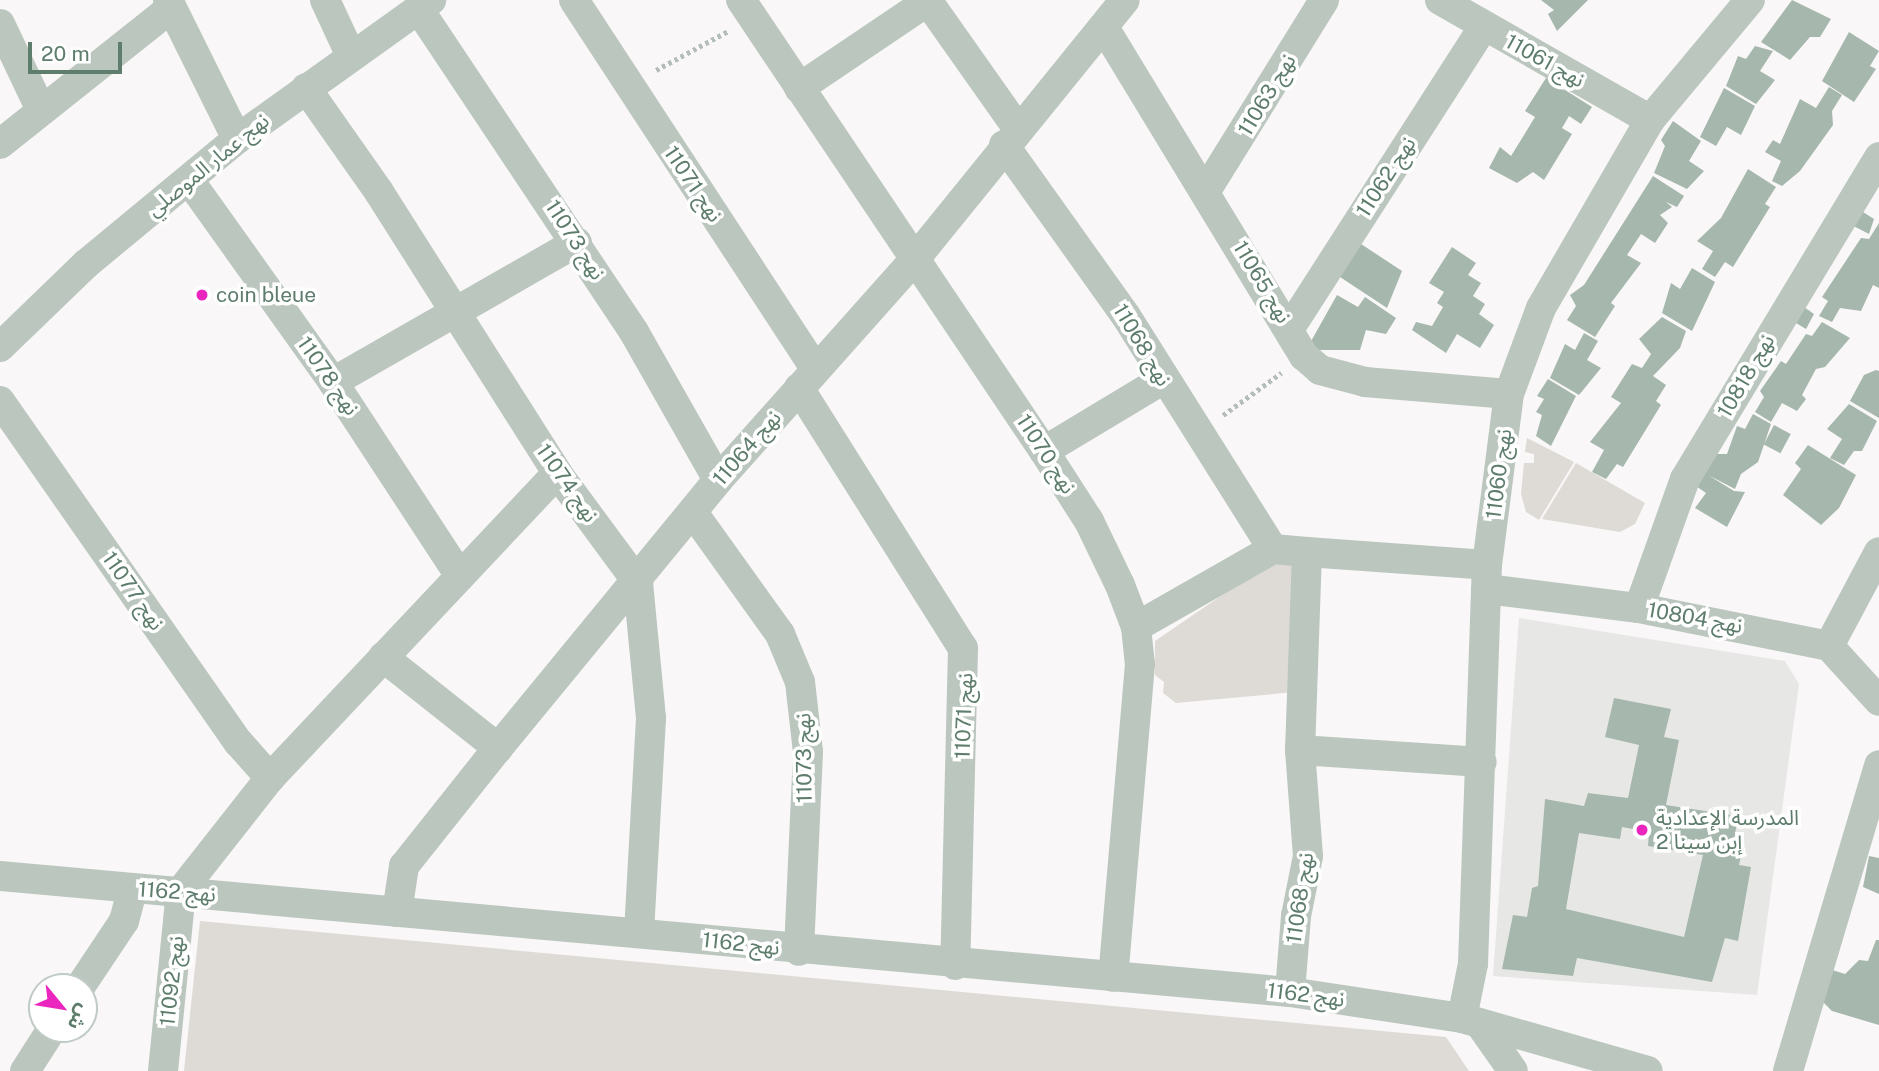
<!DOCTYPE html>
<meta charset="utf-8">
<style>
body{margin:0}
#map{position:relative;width:1879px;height:1071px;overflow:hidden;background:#f9f7f7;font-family:"Public Sans","Noto Sans Arabic",sans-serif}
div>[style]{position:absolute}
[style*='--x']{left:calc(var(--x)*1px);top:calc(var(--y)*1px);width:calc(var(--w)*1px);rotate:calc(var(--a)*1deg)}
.built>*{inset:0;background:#e7e8e6}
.green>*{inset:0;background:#dedbd6}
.building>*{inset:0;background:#a6b7ad;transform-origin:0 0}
.path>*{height:4.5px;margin-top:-2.25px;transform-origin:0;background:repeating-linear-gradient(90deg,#b4bdb8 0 3.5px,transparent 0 7px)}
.minor>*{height:30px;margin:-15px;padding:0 15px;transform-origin:15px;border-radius:15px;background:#bbc6bf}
.dots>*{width:19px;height:19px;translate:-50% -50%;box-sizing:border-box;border:4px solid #fff;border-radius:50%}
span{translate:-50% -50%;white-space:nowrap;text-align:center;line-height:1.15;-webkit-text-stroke:7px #fff;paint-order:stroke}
.street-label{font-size:21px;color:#5e7d6c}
.poi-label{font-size:21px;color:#5e7d6c}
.left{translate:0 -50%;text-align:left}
.north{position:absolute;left:28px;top:973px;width:70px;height:70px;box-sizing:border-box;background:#fff;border:2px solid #bfcbc4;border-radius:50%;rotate:120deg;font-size:19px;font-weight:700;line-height:28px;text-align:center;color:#5e7d6c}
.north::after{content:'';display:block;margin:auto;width:24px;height:32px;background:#ea26be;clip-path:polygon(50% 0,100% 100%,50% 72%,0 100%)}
.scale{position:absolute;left:28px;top:42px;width:94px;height:32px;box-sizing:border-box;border:4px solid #5e7d6c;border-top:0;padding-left:9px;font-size:21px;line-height:24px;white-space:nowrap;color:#5e7d6c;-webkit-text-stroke:5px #fff;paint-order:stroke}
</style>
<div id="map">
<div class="built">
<i style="clip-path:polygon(1519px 618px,1785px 661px,1799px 684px,1757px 995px,1493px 976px)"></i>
</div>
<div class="green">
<i style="clip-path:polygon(1527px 438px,1574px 462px,1539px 520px,1526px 512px,1521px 494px,1524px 463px,1534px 463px,1534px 454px,1525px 452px)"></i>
<i style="clip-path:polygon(1576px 463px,1645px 503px,1635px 524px,1620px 532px,1542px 519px)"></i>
<i style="clip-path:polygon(1298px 554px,1295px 692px,1176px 703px,1163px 693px,1164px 682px,1155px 675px,1155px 641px,1275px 559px)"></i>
<i style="clip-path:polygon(200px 921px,1446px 1037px,1469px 1071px,184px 1071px)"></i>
</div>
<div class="building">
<i style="clip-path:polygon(1541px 0,1588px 0,1557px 31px,1548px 14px,1554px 10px)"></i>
<i style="clip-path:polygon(1792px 0,1831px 19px,1820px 37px,1810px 37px,1790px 60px,1761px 42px)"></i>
<i style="clip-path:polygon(1849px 32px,1879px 51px,1870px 66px,1876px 69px,1854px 102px,1822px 81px)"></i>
<i style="clip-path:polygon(1755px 46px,1773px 51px,1760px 71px,1775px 80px,1756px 104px,1726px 86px,1738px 56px,1746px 59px)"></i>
<i style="clip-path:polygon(1546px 78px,1592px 107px,1581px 124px,1569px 116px,1562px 128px,1572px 134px,1544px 180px,1533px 172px,1517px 183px,1489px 168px,1500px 147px,1511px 156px,1535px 117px,1525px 111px)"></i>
<i style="clip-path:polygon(1829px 87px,1842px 95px,1832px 111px,1833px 125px,1800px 171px,1782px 186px,1772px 181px,1781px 161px,1765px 152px,1773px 140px,1780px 144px,1800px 99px,1816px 108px)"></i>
<i style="clip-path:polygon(1724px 88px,1755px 106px,1741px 135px,1727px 127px,1716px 146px,1700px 137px)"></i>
<i style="clip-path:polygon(1673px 121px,1701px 141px,1689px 161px,1704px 171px,1687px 189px,1654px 173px,1665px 146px,1661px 140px)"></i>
<i style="clip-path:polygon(1748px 169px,1776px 187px,1765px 204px,1770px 207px,1733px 267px,1725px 262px,1715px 277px,1702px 269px,1713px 251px,1697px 241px,1721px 218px)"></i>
<i style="clip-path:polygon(1653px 176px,1684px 196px,1677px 207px,1666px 202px,1672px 207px,1660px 215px,1668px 223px,1655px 243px,1641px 234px,1627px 255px,1641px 263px,1611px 303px,1615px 306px,1595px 337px,1567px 320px,1576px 306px,1570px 295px,1584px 285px)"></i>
<i style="clip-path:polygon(1855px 207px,1874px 219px,1869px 234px,1844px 221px)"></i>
<i style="clip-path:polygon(1879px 223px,1879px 288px,1873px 285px,1861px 311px,1840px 308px,1832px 322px,1819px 316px,1828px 301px,1822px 297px,1861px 238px,1869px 239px)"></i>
<i style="clip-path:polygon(1358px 242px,1402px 271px,1387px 308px,1337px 275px)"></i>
<i style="clip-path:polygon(1452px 247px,1476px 263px,1468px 275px,1481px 283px,1473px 296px,1485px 304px,1479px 314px,1494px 325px,1480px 348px,1457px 334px,1446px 353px,1412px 330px,1416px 322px,1432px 326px,1443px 307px,1437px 303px,1444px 292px,1429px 283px)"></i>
<i style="clip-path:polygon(1692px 268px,1715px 282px,1692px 331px,1662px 313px,1671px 283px,1680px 289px)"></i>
<i style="clip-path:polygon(1337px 295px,1358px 307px,1365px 297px,1396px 318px,1386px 334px,1366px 330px,1360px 350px,1312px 350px,1310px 343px)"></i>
<i style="clip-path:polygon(1801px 305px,1814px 314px,1806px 329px,1791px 320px)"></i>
<i style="clip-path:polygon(1662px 317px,1686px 331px,1680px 348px,1653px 376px,1666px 385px,1656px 401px,1661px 405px,1623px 467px,1617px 464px,1606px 479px,1592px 472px,1604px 450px,1590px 442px,1621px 403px,1611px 397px,1632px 364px,1642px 368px,1651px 354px,1639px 339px)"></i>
<i style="clip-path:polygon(1822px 322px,1850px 338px,1825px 367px,1816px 369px,1802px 395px,1806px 399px,1797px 411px,1782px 403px,1771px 422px,1755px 412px,1764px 397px,1760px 391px,1781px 361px,1786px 364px,1806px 334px,1812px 336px)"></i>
<i style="clip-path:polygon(1584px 333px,1598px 341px,1587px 360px,1601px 368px,1579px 395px,1550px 378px,1565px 344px,1575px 350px)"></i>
<i style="clip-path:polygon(1876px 370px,1879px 371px,1879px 418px,1850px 401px,1864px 375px)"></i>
<i style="clip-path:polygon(1548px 379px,1576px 396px,1551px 446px,1536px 436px,1542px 415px,1536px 412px,1544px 399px,1537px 396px)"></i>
<i style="clip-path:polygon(1849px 404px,1877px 421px,1862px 451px,1854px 451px,1844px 465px,1830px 458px,1842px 439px,1827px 429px)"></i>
<i style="clip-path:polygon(1753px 414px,1771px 424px,1758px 462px,1741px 474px,1735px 489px,1708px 475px,1734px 491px,1745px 492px,1727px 527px,1695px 508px,1706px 493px,1693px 484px,1714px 454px,1727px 454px,1737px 426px,1745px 429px)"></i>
<i style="left:1774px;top:425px;width:19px;height:22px;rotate:28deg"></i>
<i style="clip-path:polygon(1808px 445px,1856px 475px,1839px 508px,1821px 525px,1783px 495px,1801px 469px,1795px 463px)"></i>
<i style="clip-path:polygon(evenodd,1614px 698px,1671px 709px,1664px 737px,1679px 740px,1666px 805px,1738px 816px,1732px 853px,1742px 851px,1739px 865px,1751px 867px,1738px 941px,1725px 938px,1712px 982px,1577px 958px,1573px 976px,1502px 969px,1513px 915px,1527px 917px,1532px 888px,1538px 886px,1545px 799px,1584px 806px,1588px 793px,1628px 798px,1639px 745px,1605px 737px,1614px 698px,1622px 827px,1649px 832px,1648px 846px,1703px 855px,1684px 937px,1566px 909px,1579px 833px,1620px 839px,1622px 827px)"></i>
<i style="clip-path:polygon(1869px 856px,1879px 858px,1879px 894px,1863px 887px)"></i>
<i style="clip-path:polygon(1876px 940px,1879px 940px,1879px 1025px,1832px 1011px,1822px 1001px,1829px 969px,1845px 974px,1859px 960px,1868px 961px)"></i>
</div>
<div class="path">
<i style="--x:656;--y:70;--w:82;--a:-28.4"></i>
<i style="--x:1223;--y:415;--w:72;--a:-35.9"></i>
</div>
<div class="minor">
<i style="--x:168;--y:0;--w:155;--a:63.6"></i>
<i style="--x:325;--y:0;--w:62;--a:65.1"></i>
<i style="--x:574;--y:0;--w:439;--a:56.8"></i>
<i style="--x:741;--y:0;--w:543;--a:56.11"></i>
<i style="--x:1044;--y:451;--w:83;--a:57.3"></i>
<i style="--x:1089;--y:521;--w:71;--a:64.2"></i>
<i style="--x:1120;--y:585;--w:45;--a:69.1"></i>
<i style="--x:1136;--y:627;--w:37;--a:84"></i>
<i style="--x:1140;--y:664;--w:314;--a:94.9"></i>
<i style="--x:927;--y:0;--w:158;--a:54.8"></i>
<i style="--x:1440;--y:0;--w:242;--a:29.7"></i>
<i style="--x:418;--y:8;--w:389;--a:56.3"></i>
<i style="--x:634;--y:332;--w:170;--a:60.4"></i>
<i style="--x:0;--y:24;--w:93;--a:64.5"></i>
<i style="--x:1105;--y:29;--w:383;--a:58.7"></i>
<i style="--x:1304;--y:356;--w:21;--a:41"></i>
<i style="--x:1320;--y:370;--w:47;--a:14.9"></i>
<i style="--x:1365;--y:382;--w:144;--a:4.8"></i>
<i style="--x:306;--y:88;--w:127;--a:54.9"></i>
<i style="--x:379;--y:192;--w:333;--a:57.6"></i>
<i style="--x:557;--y:473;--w:137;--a:53.6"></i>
<i style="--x:638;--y:583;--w:136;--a:84.5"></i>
<i style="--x:651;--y:718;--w:215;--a:93.2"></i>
<i style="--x:799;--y:88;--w:156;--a:-34"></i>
<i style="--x:0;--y:144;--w:218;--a:-38.5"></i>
<i style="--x:1004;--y:145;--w:210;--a:54.5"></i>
<i style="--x:1126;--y:316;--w:275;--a:57.8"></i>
<i style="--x:1273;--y:549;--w:34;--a:5"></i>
<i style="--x:1307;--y:552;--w:198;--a:92"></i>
<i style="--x:1300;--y:750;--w:106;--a:85.7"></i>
<i style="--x:1308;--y:856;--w:61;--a:101.3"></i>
<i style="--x:1296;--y:916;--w:76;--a:94.5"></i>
<i style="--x:189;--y:180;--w:248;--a:54.5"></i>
<i style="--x:333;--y:382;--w:232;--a:56.8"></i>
<i style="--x:1207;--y:189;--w:222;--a:-58.2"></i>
<i style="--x:1290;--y:328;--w:358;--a:-57.3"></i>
<i style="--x:0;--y:347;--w:120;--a:-44"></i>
<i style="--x:86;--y:264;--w:196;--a:-39.6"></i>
<i style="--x:237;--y:139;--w:239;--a:-35.6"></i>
<i style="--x:333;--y:382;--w:281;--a:-29.8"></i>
<i style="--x:799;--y:388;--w:307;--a:57.8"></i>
<i style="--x:963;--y:648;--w:317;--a:91.4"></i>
<i style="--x:0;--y:401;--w:417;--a:55.1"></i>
<i style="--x:239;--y:743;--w:47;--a:48.5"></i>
<i style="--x:1044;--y:451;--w:138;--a:-31"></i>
<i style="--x:694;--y:514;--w:148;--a:54.4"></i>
<i style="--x:780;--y:634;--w:52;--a:67.4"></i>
<i style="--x:800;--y:682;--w:70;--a:83.5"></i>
<i style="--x:808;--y:752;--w:199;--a:92.6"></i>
<i style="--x:1307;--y:552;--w:180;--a:4.1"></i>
<i style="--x:1486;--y:589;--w:154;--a:7.1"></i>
<i style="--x:1639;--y:608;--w:194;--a:11.3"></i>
<i style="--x:1829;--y:646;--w:74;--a:47.7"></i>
<i style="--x:1639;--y:608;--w:137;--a:-70.4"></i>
<i style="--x:1685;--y:479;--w:376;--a:-58.9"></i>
<i style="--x:1136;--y:627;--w:158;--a:-29.7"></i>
<i style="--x:1829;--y:646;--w:106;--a:-62"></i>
<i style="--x:383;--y:657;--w:147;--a:38.4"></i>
<i style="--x:1300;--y:750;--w:182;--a:3.8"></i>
<i style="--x:0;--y:876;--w:1295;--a:5.14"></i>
<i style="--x:1290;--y:992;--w:174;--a:8.6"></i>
<i style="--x:1462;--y:1018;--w:193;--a:15.9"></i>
<i style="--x:397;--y:912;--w:47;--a:-81.3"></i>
<i style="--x:404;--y:866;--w:151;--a:-51.5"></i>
<i style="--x:498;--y:748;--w:347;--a:-50.6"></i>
<i style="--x:718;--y:480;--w:296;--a:-48.3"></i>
<i style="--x:915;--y:259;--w:333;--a:-51"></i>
<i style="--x:80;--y:987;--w:79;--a:-56.3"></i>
<i style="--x:124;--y:921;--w:34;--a:-75"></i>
<i style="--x:1462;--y:1018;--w:55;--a:-78.5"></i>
<i style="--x:1473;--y:964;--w:399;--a:-88"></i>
<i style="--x:1487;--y:565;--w:172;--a:-82.7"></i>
<i style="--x:1509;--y:394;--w:92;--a:-69.6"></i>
<i style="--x:1541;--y:308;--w:217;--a:-59.9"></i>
<i style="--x:1650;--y:120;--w:156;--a:-50.2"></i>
<i style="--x:1480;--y:1024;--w:57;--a:54.9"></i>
<i style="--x:25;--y:1071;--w:50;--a:-57.3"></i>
<i style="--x:163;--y:1071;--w:181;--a:-84.3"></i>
<i style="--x:181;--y:891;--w:144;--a:-51.8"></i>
<i style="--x:270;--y:778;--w:419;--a:-46.7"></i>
<i style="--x:1788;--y:1071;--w:319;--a:-73.4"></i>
</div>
<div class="dots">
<i style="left:202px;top:295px;background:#ea26be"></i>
<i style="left:1642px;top:830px;background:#ea26be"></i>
</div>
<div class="street-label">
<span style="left:1545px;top:61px;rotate:29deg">نهج 11061</span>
<span style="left:1267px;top:95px;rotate:-59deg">نهج 11063</span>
<span style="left:208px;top:165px;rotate:-39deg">نهج عمار الموصلي</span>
<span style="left:1386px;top:177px;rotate:-57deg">نهج 11062</span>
<span style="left:693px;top:184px;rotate:56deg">نهج 11071</span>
<span style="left:575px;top:240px;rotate:57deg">نهج 11073</span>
<span style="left:1262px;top:282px;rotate:59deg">نهج 11065</span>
<span style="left:1142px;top:345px;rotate:59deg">نهج 11068</span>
<span style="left:328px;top:376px;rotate:55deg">نهج 11078</span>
<span style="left:1746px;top:376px;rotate:-60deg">نهج 10818</span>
<span style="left:747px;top:448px;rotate:-49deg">نهج 11064</span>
<span style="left:1046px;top:454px;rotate:57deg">نهج 11070</span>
<span style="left:1499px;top:474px;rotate:-83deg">نهج 11060</span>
<span style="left:567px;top:483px;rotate:55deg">نهج 11074</span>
<span style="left:133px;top:591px;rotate:55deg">نهج 11077</span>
<span style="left:1695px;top:618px;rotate:10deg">نهج 10804</span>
<span style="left:964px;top:716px;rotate:-88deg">نهج 11071</span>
<span style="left:804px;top:758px;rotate:-91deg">نهج 11073</span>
<span style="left:177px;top:892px;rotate:4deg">نهج 1162</span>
<span style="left:1300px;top:898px;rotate:-82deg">نهج 11068</span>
<span style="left:741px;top:944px;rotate:6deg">نهج 1162</span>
<span style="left:172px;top:981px;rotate:-84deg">نهج 11092</span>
<span style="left:1306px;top:995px;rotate:7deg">نهج 1162</span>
</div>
<div class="poi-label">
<span class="left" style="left:216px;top:295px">coin bleue</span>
<span class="left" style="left:1656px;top:830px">المدرسة الإعدادية<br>إبن سينا 2</span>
</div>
<div class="north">ش</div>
<div class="scale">20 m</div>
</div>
